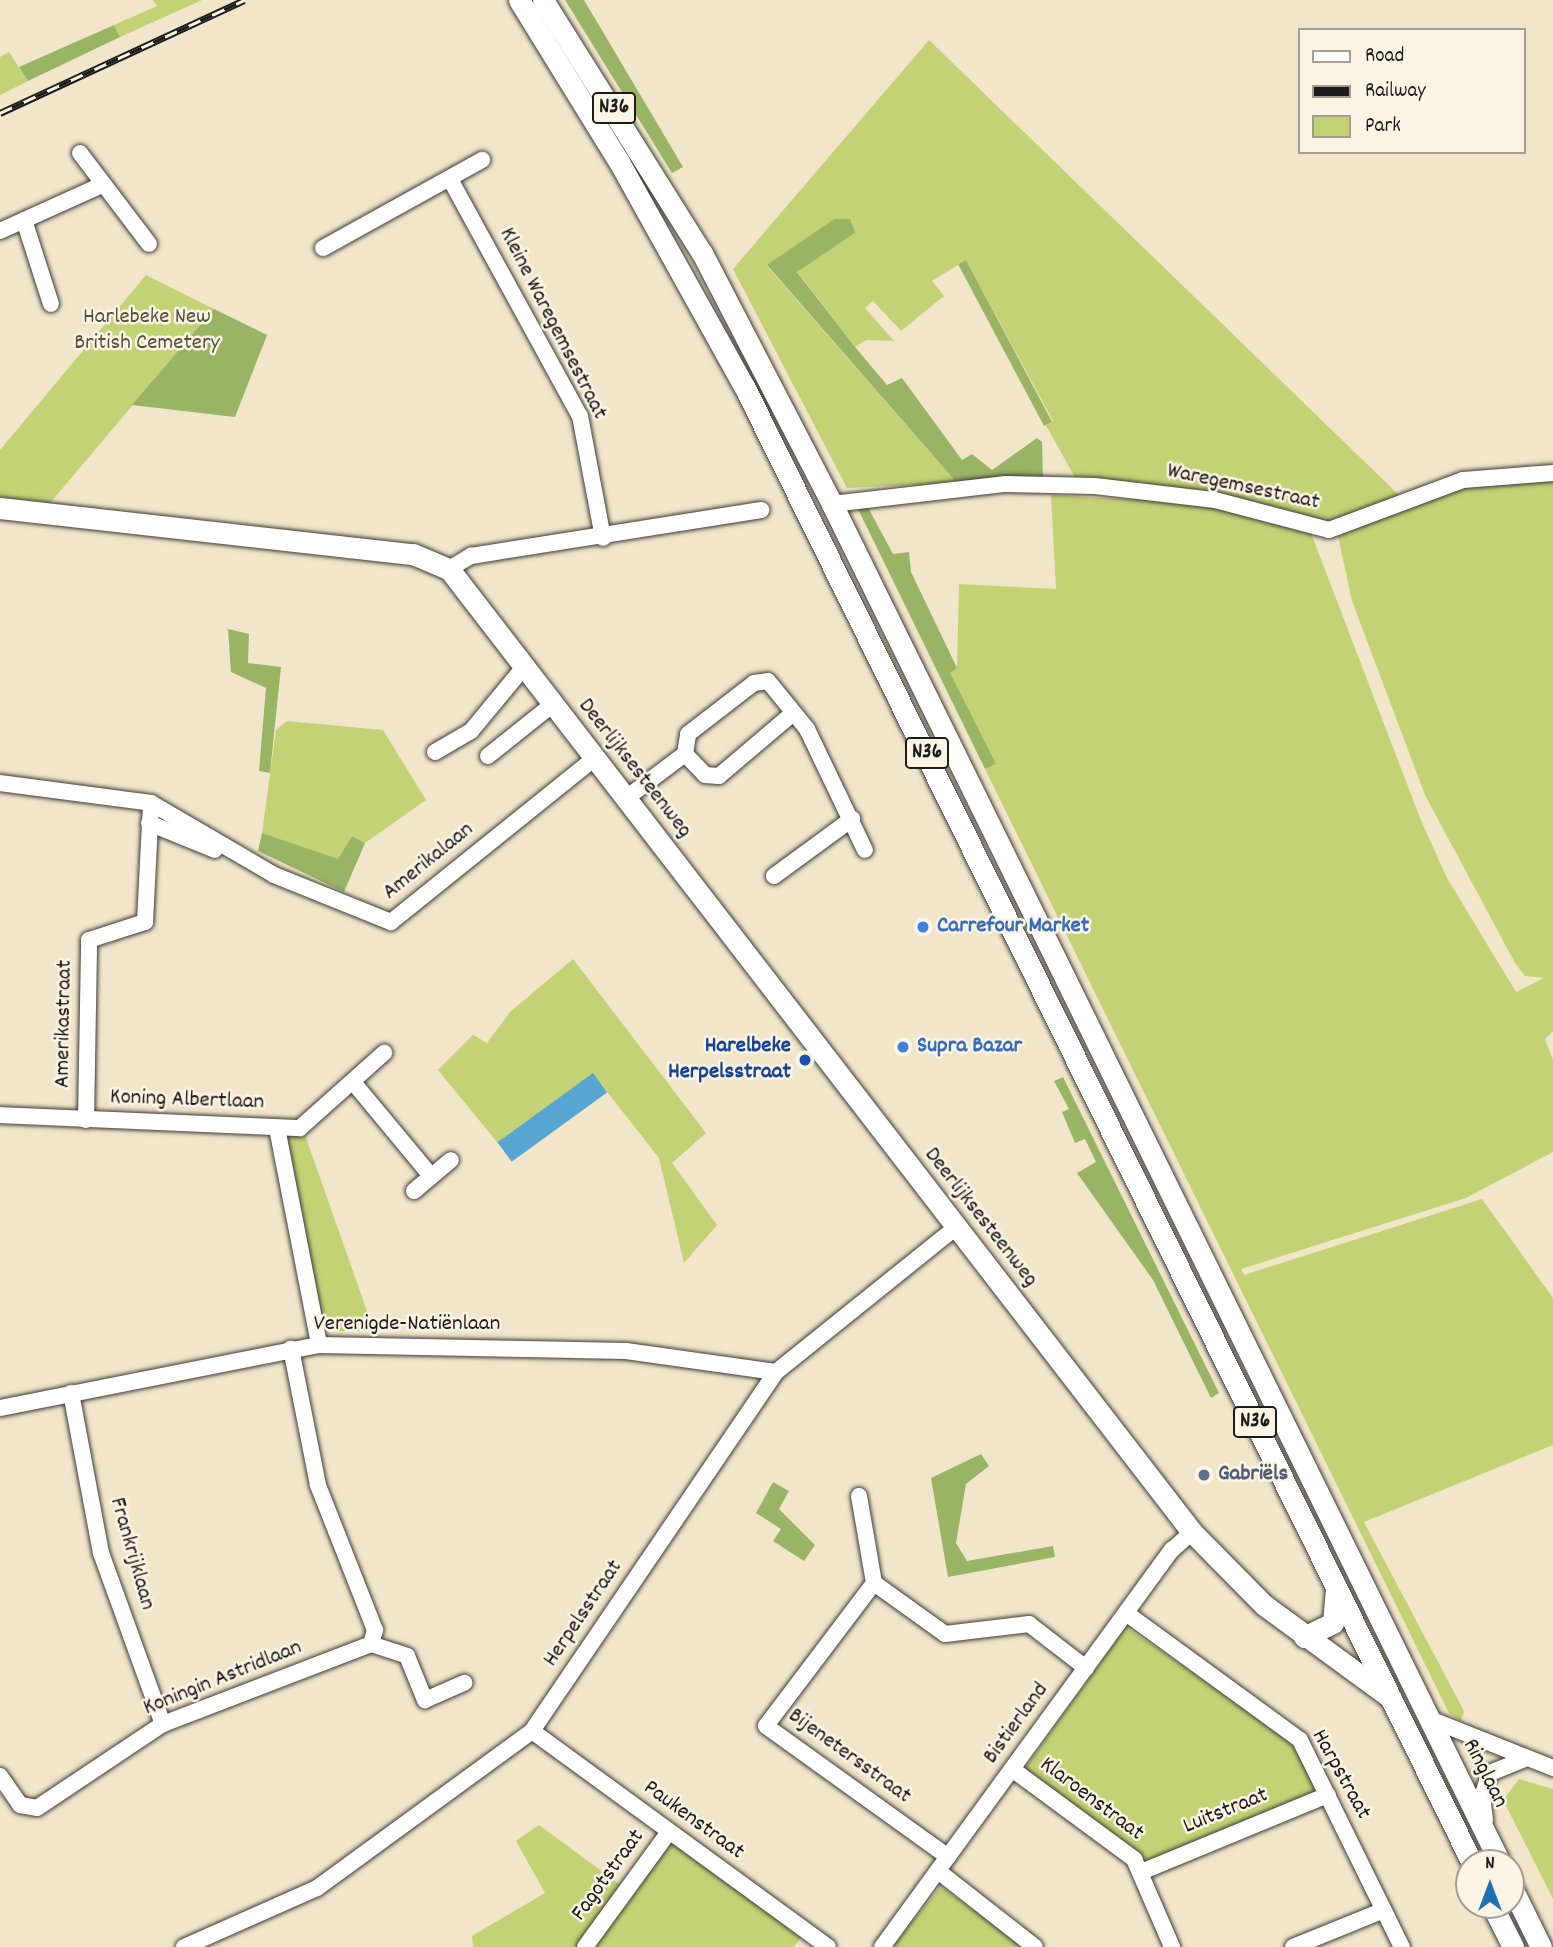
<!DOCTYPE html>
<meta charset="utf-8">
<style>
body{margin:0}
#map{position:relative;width:1553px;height:1947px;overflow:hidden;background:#f1e6ca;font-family:Dekko,sans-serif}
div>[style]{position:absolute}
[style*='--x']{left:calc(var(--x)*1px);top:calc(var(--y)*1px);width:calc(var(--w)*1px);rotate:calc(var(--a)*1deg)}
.green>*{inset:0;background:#c3d275}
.forest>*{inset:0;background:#9ab466;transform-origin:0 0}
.water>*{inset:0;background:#59a5d2;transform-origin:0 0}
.roads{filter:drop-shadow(0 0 2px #3c3a36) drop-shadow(0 0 2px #3c3a36)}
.minor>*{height:16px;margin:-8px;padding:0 8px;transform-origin:8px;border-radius:8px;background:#fff}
.major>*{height:21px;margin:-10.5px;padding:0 10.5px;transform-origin:10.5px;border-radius:10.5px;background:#fff}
.rail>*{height:7px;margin-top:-3.5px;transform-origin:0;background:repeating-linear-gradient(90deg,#fcf5e5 0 13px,#1c1c1c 0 26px);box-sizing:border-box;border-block:2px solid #1c1c1c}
.dots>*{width:19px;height:19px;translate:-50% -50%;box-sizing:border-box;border:4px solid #fcf5e5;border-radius:50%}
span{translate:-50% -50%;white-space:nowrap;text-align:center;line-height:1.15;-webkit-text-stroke:5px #fcf5e5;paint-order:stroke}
.shield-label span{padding:2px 5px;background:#fcf5e5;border:2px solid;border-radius:5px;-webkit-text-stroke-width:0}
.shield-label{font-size:21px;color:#1c1c1c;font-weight:700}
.park-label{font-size:23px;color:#4e5337}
.street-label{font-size:23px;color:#1c1c1c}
.shop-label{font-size:23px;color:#366cbe;font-weight:700}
.left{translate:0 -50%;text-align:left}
.transit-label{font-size:23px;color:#164399;font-weight:700}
.right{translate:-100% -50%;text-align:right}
.service-label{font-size:23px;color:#4e5e75;font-weight:700}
.legend{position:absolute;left:1298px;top:28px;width:228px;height:126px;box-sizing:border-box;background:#fcf5e5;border:2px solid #a29e95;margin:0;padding:9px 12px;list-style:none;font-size:21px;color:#1c1c1c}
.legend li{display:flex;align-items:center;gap:14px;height:35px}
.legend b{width:35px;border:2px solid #a29e95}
.north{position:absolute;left:1455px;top:1849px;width:70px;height:70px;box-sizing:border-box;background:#fcf5e5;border:2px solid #a29e95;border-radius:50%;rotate:0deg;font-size:19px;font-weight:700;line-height:28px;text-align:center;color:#1c1c1c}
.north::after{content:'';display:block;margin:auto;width:24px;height:32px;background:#1f6fb2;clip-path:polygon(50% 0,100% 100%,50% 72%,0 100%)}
</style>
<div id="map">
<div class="green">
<i style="clip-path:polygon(153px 0,202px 0,120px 37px,114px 25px,157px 6px)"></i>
<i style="clip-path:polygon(929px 40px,1401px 497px,1341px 522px,1324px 522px,1076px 479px,1045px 424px,1053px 421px,966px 260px,932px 281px,944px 296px,901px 331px,873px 301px,865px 308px,894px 341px,866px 340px,855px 347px,797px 271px,855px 233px,834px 219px,767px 266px,957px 483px,847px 488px,733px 269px)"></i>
<i style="clip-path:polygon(9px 52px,28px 81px,0 95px,0 57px)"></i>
<i style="clip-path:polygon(146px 275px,214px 309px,50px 503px,0 497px,0 450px)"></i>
<i style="clip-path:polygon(1553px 478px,1553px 1031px,1545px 1039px,1553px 1060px,1553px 1152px,1466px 1198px,1241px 1269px,1244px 1275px,1482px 1199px,1553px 1298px,1553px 1445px,1364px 1522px,1464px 1711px,1461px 1721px,1449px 1713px,985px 769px,995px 764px,949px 672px,957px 667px,959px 584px,1056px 589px,1051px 495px,1134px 500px,1134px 492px,1201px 500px,1311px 533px,1420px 818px,1447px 878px,1516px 992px,1544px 978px,1525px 976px,1515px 963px,1425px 795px,1352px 601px,1338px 536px,1435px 494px,1491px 480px)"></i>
<i style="clip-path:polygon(287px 721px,383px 730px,426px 800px,365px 843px,352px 836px,338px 860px,262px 833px,276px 730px)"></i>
<i style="clip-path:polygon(573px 959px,706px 1133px,672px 1163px,717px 1225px,684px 1263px,659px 1158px,593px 1074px,501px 1147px,438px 1070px,473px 1035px,487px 1043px,510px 1012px)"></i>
<i style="clip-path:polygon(286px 1135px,305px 1135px,374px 1331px,324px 1331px)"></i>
<i style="clip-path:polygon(1126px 1627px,1291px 1741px,1318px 1790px,1313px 1795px,1149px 1861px,1024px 1770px)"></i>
<i style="clip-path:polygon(1519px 1779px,1553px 1789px,1553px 1899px,1503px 1800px)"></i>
<i style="clip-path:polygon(539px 1825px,622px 1886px,658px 1833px,802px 1936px,794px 1947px,473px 1947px,472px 1936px,545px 1893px,516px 1841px)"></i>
<i style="clip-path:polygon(940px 1887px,944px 1889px,1026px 1947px,892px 1947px)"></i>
</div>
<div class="forest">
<i style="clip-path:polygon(565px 0,584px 0,683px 167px,672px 173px)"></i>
<i style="clip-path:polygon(114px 25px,120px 37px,28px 81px,19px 67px)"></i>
<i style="clip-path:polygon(834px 219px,850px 219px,855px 233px,797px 272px,855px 347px,887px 385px,902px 378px,962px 460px,972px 454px,992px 470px,1037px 438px,1042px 442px,1043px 478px,957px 483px,767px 265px)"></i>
<i style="left:966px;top:260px;width:183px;height:9px;rotate:62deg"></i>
<i style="clip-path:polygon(214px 309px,267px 335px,235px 417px,132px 405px)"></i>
<i style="clip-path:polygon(865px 502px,893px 554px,909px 552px,911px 572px,957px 668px,950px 673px,996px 764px,985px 769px,856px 505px)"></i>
<i style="clip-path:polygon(228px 629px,249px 634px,248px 663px,281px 667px,270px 773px,259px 771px,266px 688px,231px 672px)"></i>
<i style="clip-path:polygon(262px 833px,338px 859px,352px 836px,365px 843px,344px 892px,258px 851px)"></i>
<i style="clip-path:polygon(1063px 1077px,1219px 1393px,1211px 1398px,1153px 1280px,1077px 1173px,1096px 1162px,1085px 1139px,1075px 1143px,1062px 1112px,1069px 1109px,1054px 1081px)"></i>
<i style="clip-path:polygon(981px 1454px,989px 1466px,966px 1484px,956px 1543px,967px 1561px,1053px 1546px,1055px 1557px,948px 1577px,931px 1478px)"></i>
<i style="clip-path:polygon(773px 1482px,789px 1491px,779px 1509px,815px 1545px,804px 1561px,773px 1541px,781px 1529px,756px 1513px)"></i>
</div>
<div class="water">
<i style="left:593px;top:1073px;width:24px;height:118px;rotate:54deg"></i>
</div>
<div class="roads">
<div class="minor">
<i style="--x:80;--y:153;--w:114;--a:52.8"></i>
<i style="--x:450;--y:179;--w:270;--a:61.3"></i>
<i style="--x:580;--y:416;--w:124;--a:79.3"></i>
<i style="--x:24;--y:220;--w:88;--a:72.2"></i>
<i style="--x:0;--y:231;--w:112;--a:-24.3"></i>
<i style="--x:323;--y:248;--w:182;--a:-29"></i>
<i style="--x:832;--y:504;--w:175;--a:-6.6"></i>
<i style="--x:1006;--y:484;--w:89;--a:1.3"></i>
<i style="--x:1095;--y:486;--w:121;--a:6.7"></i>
<i style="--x:1215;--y:500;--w:118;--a:14.7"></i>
<i style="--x:1329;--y:530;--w:143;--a:-20.5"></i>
<i style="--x:1463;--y:480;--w:90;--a:-4.4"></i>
<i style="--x:449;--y:569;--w:26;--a:-31"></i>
<i style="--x:471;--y:556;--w:294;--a:-9"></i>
<i style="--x:435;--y:752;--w:42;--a:-30.3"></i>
<i style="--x:471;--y:731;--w:83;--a:-50.4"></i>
<i style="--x:685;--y:754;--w:29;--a:46"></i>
<i style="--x:705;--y:775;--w:14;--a:4"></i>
<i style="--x:719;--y:776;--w:96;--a:-40.3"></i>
<i style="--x:488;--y:756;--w:82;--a:-38.6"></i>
<i style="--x:0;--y:783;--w:152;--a:7.5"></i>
<i style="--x:151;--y:803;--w:143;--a:30.3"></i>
<i style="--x:274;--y:875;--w:126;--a:21.9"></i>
<i style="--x:391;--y:922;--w:260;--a:-38.8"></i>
<i style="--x:625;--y:799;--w:75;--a:-36.9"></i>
<i style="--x:685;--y:754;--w:20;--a:-81"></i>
<i style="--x:688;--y:734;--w:83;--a:-37.7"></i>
<i style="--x:754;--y:683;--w:14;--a:-8"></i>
<i style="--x:768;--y:681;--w:62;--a:50.9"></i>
<i style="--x:807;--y:729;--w:134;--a:64.4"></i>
<i style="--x:149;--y:823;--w:71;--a:22.2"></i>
<i style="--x:774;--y:876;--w:97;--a:-36.2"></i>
<i style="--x:353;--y:1082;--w:122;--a:50.3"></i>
<i style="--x:0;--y:1115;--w:300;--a:2.5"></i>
<i style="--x:300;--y:1128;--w:113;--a:-41.8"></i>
<i style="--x:86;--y:1120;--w:180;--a:-89"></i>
<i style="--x:89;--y:940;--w:59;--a:-17.8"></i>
<i style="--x:145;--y:922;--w:119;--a:-87.1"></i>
<i style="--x:277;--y:1128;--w:221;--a:79"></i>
<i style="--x:414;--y:1191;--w:48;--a:-40"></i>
<i style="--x:71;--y:1393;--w:163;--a:79.4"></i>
<i style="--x:101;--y:1553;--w:182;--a:70.1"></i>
<i style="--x:0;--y:1408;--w:325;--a:-11.2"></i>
<i style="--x:319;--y:1345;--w:307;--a:1.1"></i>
<i style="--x:626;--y:1351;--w:151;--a:8"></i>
<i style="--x:859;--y:1496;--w:88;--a:80.2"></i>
<i style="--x:874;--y:1583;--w:87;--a:35.7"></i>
<i style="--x:945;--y:1634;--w:85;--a:-6.8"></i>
<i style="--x:1029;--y:1624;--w:72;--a:37.7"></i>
<i style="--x:874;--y:1583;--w:179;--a:127.1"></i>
<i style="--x:766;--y:1726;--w:224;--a:35.7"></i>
<i style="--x:1126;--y:1613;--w:215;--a:36.1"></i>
<i style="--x:1300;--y:1740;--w:231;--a:63.8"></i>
<i style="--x:371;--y:1644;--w:38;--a:18"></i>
<i style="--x:407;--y:1656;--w:48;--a:67.8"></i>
<i style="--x:425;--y:1700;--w:43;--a:-23.6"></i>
<i style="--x:1427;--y:1718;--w:136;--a:21.6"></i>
<i style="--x:532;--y:1731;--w:366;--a:36.1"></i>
<i style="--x:1012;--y:1769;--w:152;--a:36.4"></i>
<i style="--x:1134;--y:1859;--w:96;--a:66.6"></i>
<i style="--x:0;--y:1776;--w:35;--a:55"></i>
<i style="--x:20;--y:1805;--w:17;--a:10"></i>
<i style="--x:37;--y:1808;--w:151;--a:-33.7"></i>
<i style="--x:163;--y:1724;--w:223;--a:-21"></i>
<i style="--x:371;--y:1644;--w:15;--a:-74"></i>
<i style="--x:375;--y:1630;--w:156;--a:-111.5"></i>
<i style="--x:318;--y:1485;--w:139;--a:-101.2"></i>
<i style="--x:1485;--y:1820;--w:23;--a:-97"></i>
<i style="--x:1482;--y:1797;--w:25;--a:-72"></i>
<i style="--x:1490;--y:1773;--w:37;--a:-22"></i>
<i style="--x:938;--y:1871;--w:123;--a:38.1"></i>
<i style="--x:1141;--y:1872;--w:202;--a:-22.4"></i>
<i style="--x:184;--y:1947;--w:145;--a:-23.9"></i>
<i style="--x:317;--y:1888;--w:266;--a:-36.1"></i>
<i style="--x:532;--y:1731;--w:434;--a:-55.8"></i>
<i style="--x:776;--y:1372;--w:230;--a:-38.8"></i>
<i style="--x:585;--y:1947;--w:142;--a:-53.9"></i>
<i style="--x:882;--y:1947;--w:492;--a:-53.9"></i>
<i style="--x:1172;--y:1550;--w:27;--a:-42"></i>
<i style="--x:1293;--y:1947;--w:98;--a:-22.1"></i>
</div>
<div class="major">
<i style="--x:519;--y:0;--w:188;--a:58.3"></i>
<i style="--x:618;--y:160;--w:261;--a:60.9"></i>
<i style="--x:745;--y:388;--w:1644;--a:63.76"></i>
<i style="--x:543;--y:0;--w:299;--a:57.9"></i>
<i style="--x:702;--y:253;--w:283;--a:62.6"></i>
<i style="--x:832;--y:504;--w:1514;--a:63.82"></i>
<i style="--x:0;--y:508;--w:416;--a:6.4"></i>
<i style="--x:413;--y:554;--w:39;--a:23"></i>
<i style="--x:449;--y:569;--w:1216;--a:52.35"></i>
<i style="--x:1192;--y:1532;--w:103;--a:45.4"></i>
<i style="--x:1264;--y:1605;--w:157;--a:36.2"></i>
<i style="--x:1304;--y:1637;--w:32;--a:-26"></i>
<i style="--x:1333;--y:1623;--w:33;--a:-85"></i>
<i style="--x:1511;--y:1886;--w:68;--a:63.8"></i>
<i style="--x:1492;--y:1905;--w:47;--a:63.4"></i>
</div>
</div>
<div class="rail">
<i style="--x:0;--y:113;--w:269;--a:-24.8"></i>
</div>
<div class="dots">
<i style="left:923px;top:927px;background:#3f7fe0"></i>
<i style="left:903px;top:1047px;background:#3f7fe0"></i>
<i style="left:805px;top:1060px;background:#1a4fb4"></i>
<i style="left:1204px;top:1475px;background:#5c6f8a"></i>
</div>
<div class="shield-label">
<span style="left:614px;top:108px">N36</span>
<span style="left:927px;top:753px">N36</span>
<span style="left:1255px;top:1422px">N36</span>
</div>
<div class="park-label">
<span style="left:147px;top:331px">Harlebeke New<br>British Cemetery</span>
</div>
<div class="street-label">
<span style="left:552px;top:324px;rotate:63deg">Kleine Waregemsestraat</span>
<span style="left:1243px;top:488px;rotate:12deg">Waregemsestraat</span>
<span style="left:634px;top:769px;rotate:52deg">Deerlijksesteenweg</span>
<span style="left:429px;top:862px;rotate:-39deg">Amerikalaan</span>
<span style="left:65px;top:1024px;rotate:-89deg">Amerikastraat</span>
<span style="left:187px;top:1101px;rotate:2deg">Koning Albertlaan</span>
<span style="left:980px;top:1218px;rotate:52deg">Deerlijksesteenweg</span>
<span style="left:407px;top:1325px">Verenigde-Natiënlaan</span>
<span style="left:131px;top:1554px;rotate:74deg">Frankrijklaan</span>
<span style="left:584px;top:1614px;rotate:-56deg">Herpelsstraat</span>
<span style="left:223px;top:1679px;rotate:-22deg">Koningin Astridlaan</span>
<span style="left:1017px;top:1724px;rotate:-54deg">Bistierland</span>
<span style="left:849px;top:1757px;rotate:36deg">Bijenetersstraat</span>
<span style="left:1484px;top:1774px;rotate:63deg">Ringlaan</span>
<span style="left:1340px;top:1775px;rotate:61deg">Harpstraat</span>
<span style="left:1091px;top:1800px;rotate:37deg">Klaroenstraat</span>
<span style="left:1226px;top:1812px;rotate:-22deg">Luitstraat</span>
<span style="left:693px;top:1821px;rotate:36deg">Paukenstraat</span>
<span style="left:609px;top:1876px;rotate:-54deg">Fagotstraat</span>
</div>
<div class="shop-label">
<span class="left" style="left:937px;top:927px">Carrefour Market</span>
<span class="left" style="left:917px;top:1047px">Supra Bazar</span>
</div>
<div class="transit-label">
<span class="right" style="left:791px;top:1060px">Harelbeke<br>Herpelsstraat</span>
</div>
<div class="service-label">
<span class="left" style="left:1218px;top:1475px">Gabriëls</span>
</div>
<ul class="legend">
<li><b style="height:9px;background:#fff"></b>Road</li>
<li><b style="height:9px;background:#1c1c1c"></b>Railway</li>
<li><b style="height:19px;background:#c3d275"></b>Park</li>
</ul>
<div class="north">N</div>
</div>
